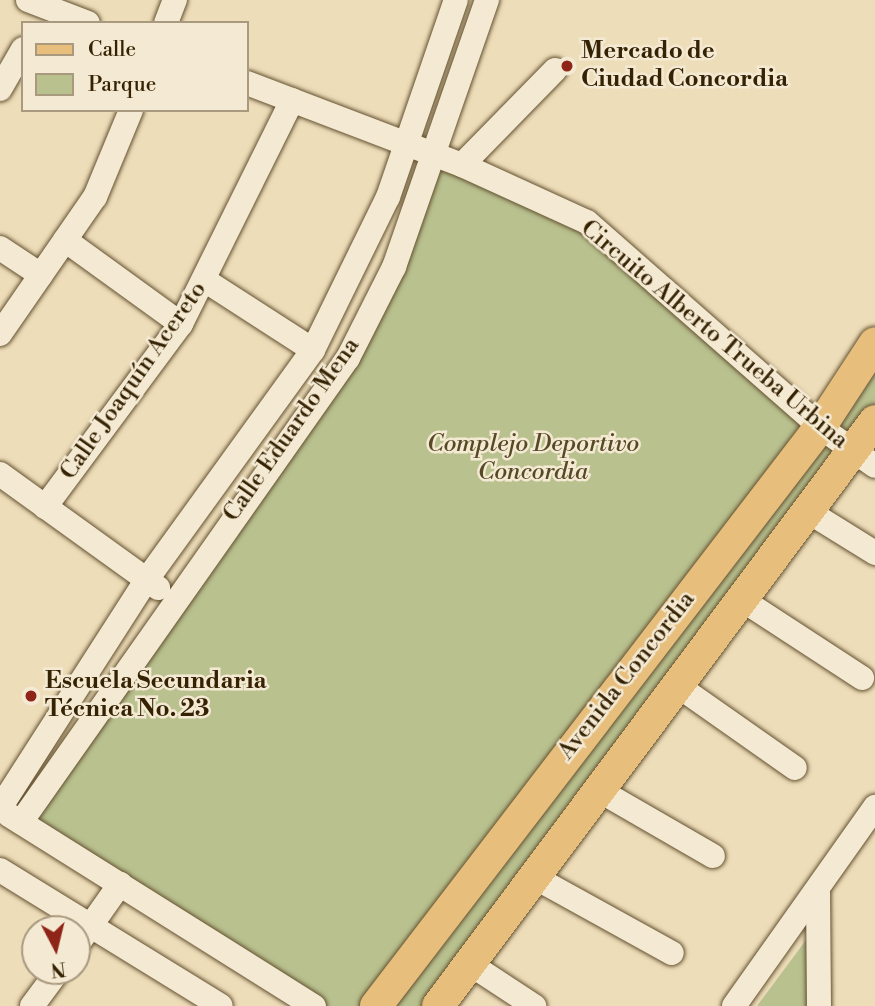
<!DOCTYPE html>
<meta charset="utf-8">
<style>
body{margin:0}
#map{position:relative;width:875px;height:1006px;overflow:hidden;background:#eeddb9;font-family:"Libre Bodoni",serif}
div>[style]{position:absolute}
[style*='--x']{left:calc(var(--x)*1px);top:calc(var(--y)*1px);width:calc(var(--w)*1px);rotate:calc(var(--a)*1deg)}
.green>*{inset:0;background:#b9c18f}
.roads{filter:drop-shadow(0 0 2px #635130) drop-shadow(0 0 2px #635130)}
.minor>*{height:24px;margin:-12px;padding:0 12px;transform-origin:12px;border-radius:12px;background:#f4e9d2}
.major>*{height:32px;margin:-16px;padding:0 16px;transform-origin:16px;border-radius:16px;background:#e7be7c}
.dots>*{width:19px;height:19px;translate:-50% -50%;box-sizing:border-box;border:4px solid #f4e9d2;border-radius:50%}
span{translate:-50% -50%;white-space:nowrap;text-align:center;line-height:1.15;-webkit-text-stroke:5px #f4e9d2;paint-order:stroke}
.poi-label{font-size:24px;color:#352203;font-weight:700}
.left{translate:0 -50%;text-align:left}
.street-label{font-size:24px;color:#352203}
.park-label{font-size:24px;color:#564a26;font-style:italic}
.legend{position:absolute;left:21px;top:21px;width:228px;height:91px;box-sizing:border-box;background:#f4e9d2;border:2px solid #a8997f;margin:0;padding:9px 12px;list-style:none;font-size:21px;color:#352203}
.legend li{display:flex;align-items:center;gap:14px;height:35px}
.legend b{width:35px;border:2px solid #a8997f}
.north{position:absolute;left:21px;top:915px;width:70px;height:70px;box-sizing:border-box;background:#f4e9d2;border:2px solid #a8997f;border-radius:50%;rotate:173deg;font-size:19px;font-weight:700;line-height:28px;text-align:center;color:#352203}
.north::after{content:'';display:block;margin:auto;width:24px;height:32px;background:#8f2418;clip-path:polygon(50% 0,100% 100%,50% 72%,0 100%)}
</style>
<div id="map">
<div class="green">
<i style="clip-path:polygon(437px 155px,587px 222px,820px 427px,381px 1006px,314px 1006px,21px 822px,348px 358px)"></i>
<i style="clip-path:polygon(875px 362px,875px 405px,867px 417px,424px 1006px,392px 1006px)"></i>
<i style="clip-path:polygon(809px 936px,811px 1006px,757px 1006px)"></i>
</div>
<div class="roads">
<div class="minor">
<i style="--x:28;--y:0;--w:64;--a:21"></i>
<i style="--x:166;--y:23;--w:25;--a:-69"></i>
<i style="--x:247;--y:83;--w:230;--a:20.9"></i>
<i style="--x:462;--y:165;--w:137;--a:24.5"></i>
<i style="--x:587;--y:222;--w:310;--a:41.3"></i>
<i style="--x:820;--y:427;--w:67;--a:35.3"></i>
<i style="--x:0;--y:89;--w:46;--a:-60.1"></i>
<i style="--x:462;--y:165;--w:133;--a:-45.6"></i>
<i style="--x:65;--y:240;--w:143;--a:35.9"></i>
<i style="--x:0;--y:248;--w:49;--a:33.4"></i>
<i style="--x:206;--y:281;--w:127;--a:32.8"></i>
<i style="--x:0;--y:334;--w:167;--a:-55.3"></i>
<i style="--x:95;--y:197;--w:94;--a:-67.5"></i>
<i style="--x:0;--y:474;--w:195;--a:35.8"></i>
<i style="--x:45;--y:507;--w:228;--a:-53.4"></i>
<i style="--x:181;--y:324;--w:250;--a:-63.6"></i>
<i style="--x:809;--y:512;--w:78;--a:31.8"></i>
<i style="--x:744;--y:601;--w:141;--a:33.1"></i>
<i style="--x:681;--y:688;--w:139;--a:35.1"></i>
<i style="--x:602;--y:792;--w:128;--a:30"></i>
<i style="--x:0;--y:808;--w:269;--a:-57.3"></i>
<i style="--x:145;--y:582;--w:286;--a:-54.1"></i>
<i style="--x:313;--y:350;--w:170;--a:-63.9"></i>
<i style="--x:388;--y:197;--w:208;--a:-71"></i>
<i style="--x:9;--y:815;--w:360;--a:32.1"></i>
<i style="--x:21;--y:822;--w:568;--a:-54.83"></i>
<i style="--x:348;--y:358;--w:102;--a:-63.2"></i>
<i style="--x:394;--y:267;--w:283;--a:-70.8"></i>
<i style="--x:0;--y:870;--w:259;--a:31.6"></i>
<i style="--x:536;--y:878;--w:155;--a:28.9"></i>
<i style="--x:818;--y:892;--w:114;--a:89.5"></i>
<i style="--x:77;--y:945;--w:75;--a:-54.8"></i>
<i style="--x:470;--y:964;--w:77;--a:33.3"></i>
<i style="--x:32;--y:1006;--w:44;--a:-53.4"></i>
<i style="--x:734;--y:1006;--w:244;--a:-54.7"></i>
</div>
<div class="major">
<i style="--x:376;--y:1006;--w:730;--a:-52.52"></i>
<i style="--x:820;--y:427;--w:100;--a:-56.8"></i>
<i style="--x:438;--y:1006;--w:730;--a:-53.24"></i>
</div>
</div>
<div class="dots">
<i style="left:567px;top:66px;background:#8f2418"></i>
<i style="left:31px;top:696px;background:#8f2418"></i>
</div>
<div class="poi-label">
<span class="left" style="left:581px;top:66px">Mercado de<br>Ciudad Concordia</span>
<span class="left" style="left:45px;top:696px">Escuela Secundaria<br>Técnica No. 23</span>
</div>
<div class="street-label">
<span style="left:714px;top:335px;rotate:40deg">Circuito Alberto Trueba Urbina</span>
<span style="left:134px;top:381px;rotate:-55deg">Calle Joaquín Acereto</span>
<span style="left:292px;top:430px;rotate:-55deg">Calle Eduardo Mena</span>
<span style="left:627px;top:676px;rotate:-52deg">Avenida Concordia</span>
</div>
<div class="park-label">
<span style="left:533px;top:459px">Complejo Deportivo<br>Concordia</span>
</div>
<ul class="legend">
<li><b style="height:9px;background:#e7be7c"></b>Calle</li>
<li><b style="height:19px;background:#b9c18f"></b>Parque</li>
</ul>
<div class="north">N</div>
</div>
